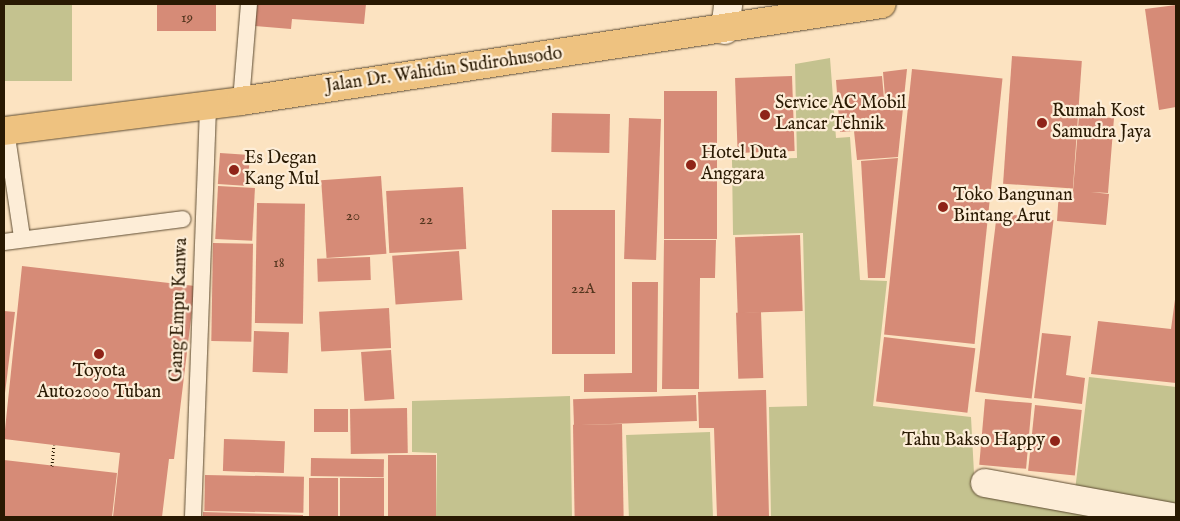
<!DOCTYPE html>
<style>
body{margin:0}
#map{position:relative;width:1180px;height:521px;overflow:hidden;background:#fce3c1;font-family:"IM FELL English",serif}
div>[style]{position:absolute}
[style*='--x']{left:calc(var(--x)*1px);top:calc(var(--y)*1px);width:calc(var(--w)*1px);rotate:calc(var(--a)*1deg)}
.green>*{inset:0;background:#c4c28f;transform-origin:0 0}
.building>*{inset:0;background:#d68b77;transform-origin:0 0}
.path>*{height:3px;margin-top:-1.5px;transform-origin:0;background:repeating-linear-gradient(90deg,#291902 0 1px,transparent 0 3.5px)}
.roads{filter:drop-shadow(0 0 1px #5e4c32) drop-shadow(0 0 1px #5e4c32)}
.service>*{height:16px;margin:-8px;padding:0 8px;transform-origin:8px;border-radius:8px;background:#fdedd7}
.minor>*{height:28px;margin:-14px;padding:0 14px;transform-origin:14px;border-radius:14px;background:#fdedd7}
.trunk>*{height:28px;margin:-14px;padding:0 14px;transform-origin:14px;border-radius:14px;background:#eec280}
.dots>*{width:14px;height:14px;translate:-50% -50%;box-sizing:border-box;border:2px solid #fdedd7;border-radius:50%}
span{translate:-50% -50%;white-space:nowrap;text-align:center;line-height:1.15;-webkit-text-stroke:4.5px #fdedd7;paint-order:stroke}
.number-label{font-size:15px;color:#54361f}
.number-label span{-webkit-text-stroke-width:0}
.street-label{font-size:18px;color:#291902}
.poi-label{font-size:18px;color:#291902}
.left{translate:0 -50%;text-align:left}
.right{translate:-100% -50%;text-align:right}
.frame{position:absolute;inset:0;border:5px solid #291902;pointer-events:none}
</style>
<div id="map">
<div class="green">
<i style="left:4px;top:4px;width:68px;height:77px"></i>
<i style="clip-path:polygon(830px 58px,836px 138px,850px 137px,860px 280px,887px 281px,873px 406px,971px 417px,975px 492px,1114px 517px,771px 517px,769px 407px,807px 406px,803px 233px,733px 235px,732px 160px,797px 158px,795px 64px)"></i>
<i style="clip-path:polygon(1089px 377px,1176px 387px,1176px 509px,1075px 490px)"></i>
<i style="clip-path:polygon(570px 396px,572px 517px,436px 517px,437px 453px,412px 452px,412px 401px)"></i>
<i style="left:710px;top:432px;width:85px;height:84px;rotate:88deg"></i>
</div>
<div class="building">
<i style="left:157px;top:4px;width:59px;height:27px"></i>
<i style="clip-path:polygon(257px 4px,366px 4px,364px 24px,292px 19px,291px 29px,255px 26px)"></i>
<i style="clip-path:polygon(1176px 5px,1176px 107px,1159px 110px,1145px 9px)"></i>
<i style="left:1012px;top:56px;width:70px;height:128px;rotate:4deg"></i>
<i style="clip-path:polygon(907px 69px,903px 107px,886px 109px,883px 72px)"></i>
<i style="left:912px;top:69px;width:91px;height:267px;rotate:6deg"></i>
<i style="left:792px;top:76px;width:75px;height:57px;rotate:88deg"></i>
<i style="clip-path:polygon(882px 76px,885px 110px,903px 108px,898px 157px,857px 160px,854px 131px,840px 132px,836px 80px)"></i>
<i style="left:664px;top:91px;width:53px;height:148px"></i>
<i style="left:552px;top:113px;width:58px;height:39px;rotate:1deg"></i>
<i style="clip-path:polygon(1079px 116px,1114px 118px,1108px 193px,1091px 192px,1109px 194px,1106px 225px,1057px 221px,1059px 190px,1073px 191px)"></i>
<i style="left:629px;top:118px;width:32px;height:141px;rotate:2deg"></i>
<i style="left:220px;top:153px;width:30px;height:31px;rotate:4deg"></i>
<i style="clip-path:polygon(898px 158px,885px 278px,868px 278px,861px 161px)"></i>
<i style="left:381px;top:176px;width:78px;height:60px;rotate:86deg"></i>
<i style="left:218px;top:186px;width:37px;height:53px;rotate:3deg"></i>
<i style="left:463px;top:187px;width:62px;height:77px;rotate:87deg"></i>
<i style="left:257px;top:203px;width:48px;height:120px;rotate:1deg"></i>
<i style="left:552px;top:210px;width:63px;height:144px"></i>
<i style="left:997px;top:213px;width:57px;height:180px;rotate:7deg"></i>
<i style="left:800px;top:235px;width:76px;height:65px;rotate:88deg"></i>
<i style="clip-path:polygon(664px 240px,716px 240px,715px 278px,700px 278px,699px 389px,662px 389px)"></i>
<i style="left:213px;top:243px;width:40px;height:98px;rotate:1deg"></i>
<i style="left:459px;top:251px;width:49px;height:67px;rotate:86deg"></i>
<i style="left:370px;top:257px;width:23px;height:53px;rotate:88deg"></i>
<i style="clip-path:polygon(22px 266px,195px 286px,174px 459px,169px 459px,162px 517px,113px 517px,120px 453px,4px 439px)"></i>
<i style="clip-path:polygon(632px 282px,658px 282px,657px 392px,584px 392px,584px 374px,632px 373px)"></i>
<i style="clip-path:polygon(1176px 292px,1176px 383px,1091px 374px,1098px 321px,1171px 329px)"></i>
<i style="left:389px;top:308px;width:40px;height:70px;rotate:87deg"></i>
<i style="clip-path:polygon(4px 311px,15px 312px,5px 393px,4px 393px)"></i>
<i style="left:761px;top:312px;width:66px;height:25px;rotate:88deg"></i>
<i style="left:254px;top:331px;width:35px;height:41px;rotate:2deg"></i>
<i style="clip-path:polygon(1042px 333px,1071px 336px,1066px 375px,1085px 378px,1082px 404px,1034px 398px)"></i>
<i style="left:884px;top:337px;width:92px;height:65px;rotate:7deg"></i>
<i style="left:391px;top:350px;width:49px;height:30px;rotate:86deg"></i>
<i style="clip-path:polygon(766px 390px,769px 517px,717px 517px,714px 428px,699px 428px,698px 392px)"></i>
<i style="left:696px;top:395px;width:26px;height:123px;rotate:88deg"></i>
<i style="left:985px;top:399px;width:47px;height:66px;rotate:5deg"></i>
<i style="left:1035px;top:405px;width:47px;height:66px;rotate:6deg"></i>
<i style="left:407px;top:408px;width:45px;height:57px;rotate:89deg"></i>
<i style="left:314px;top:409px;width:34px;height:23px"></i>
<i style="left:622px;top:424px;width:93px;height:49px;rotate:89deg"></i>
<i style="left:224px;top:439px;width:61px;height:32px;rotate:2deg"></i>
<i style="left:388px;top:455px;width:48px;height:62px"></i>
<i style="left:311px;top:458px;width:73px;height:18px;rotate:1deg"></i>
<i style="clip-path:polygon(4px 460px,117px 473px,112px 517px,4px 517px)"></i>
<i style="left:205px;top:475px;width:99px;height:36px;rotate:1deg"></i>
<i style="left:309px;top:478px;width:29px;height:39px"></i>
<i style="left:340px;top:478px;width:44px;height:39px"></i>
<i style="clip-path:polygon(203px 512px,303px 515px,303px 517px,203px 517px)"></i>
</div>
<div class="path">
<i style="--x:52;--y:466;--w:21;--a:-85"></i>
</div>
<div class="roads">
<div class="service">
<i style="--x:241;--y:101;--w:97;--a:-85.3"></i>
<i style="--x:6;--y:130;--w:108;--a:81.5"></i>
<i style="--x:4;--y:242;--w:180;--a:-7.3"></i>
<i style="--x:193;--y:517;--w:412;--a:-87.9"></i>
</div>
<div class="minor">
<i style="--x:725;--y:30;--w:26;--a:-83"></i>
<i style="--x:985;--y:483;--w:190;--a:10.3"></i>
</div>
<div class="trunk">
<i style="--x:4;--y:131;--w:239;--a:-7.2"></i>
<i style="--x:241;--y:101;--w:648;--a:-8.61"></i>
</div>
</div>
<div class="dots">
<i style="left:765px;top:115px;background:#8f2418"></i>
<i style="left:1042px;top:123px;background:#8f2418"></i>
<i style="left:691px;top:165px;background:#8f2418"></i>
<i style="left:234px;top:170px;background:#8f2418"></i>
<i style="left:943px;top:207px;background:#8f2418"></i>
<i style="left:99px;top:354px;background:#8f2418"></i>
<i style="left:1055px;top:441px;background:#8f2418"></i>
</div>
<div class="number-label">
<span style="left:187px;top:18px">19</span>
<span style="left:353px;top:216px">20</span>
<span style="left:426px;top:220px">22</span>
<span style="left:279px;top:263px">18</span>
<span style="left:583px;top:289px">22A</span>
</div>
<div class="street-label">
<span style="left:444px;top:71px;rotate:-8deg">Jalan Dr. Wahidin Sudirohusodo</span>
<span style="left:180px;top:310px;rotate:-88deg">Gang Empu Kanwa</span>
</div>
<div class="poi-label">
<span class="left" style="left:775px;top:115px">Service AC Mobil<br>Lancar Tehnik</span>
<span class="left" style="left:1052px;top:123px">Rumah Kost<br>Samudra Jaya</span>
<span class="left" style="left:701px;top:165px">Hotel Duta<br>Anggara</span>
<span class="left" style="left:244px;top:170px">Es Degan<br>Kang Mul</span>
<span class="left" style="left:953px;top:207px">Toko Bangunan<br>Bintang Arut</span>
<span style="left:99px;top:383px">Toyota<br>Auto2000 Tuban</span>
<span class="right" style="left:1045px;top:441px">Tahu Bakso Happy</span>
</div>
<div class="frame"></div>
</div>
